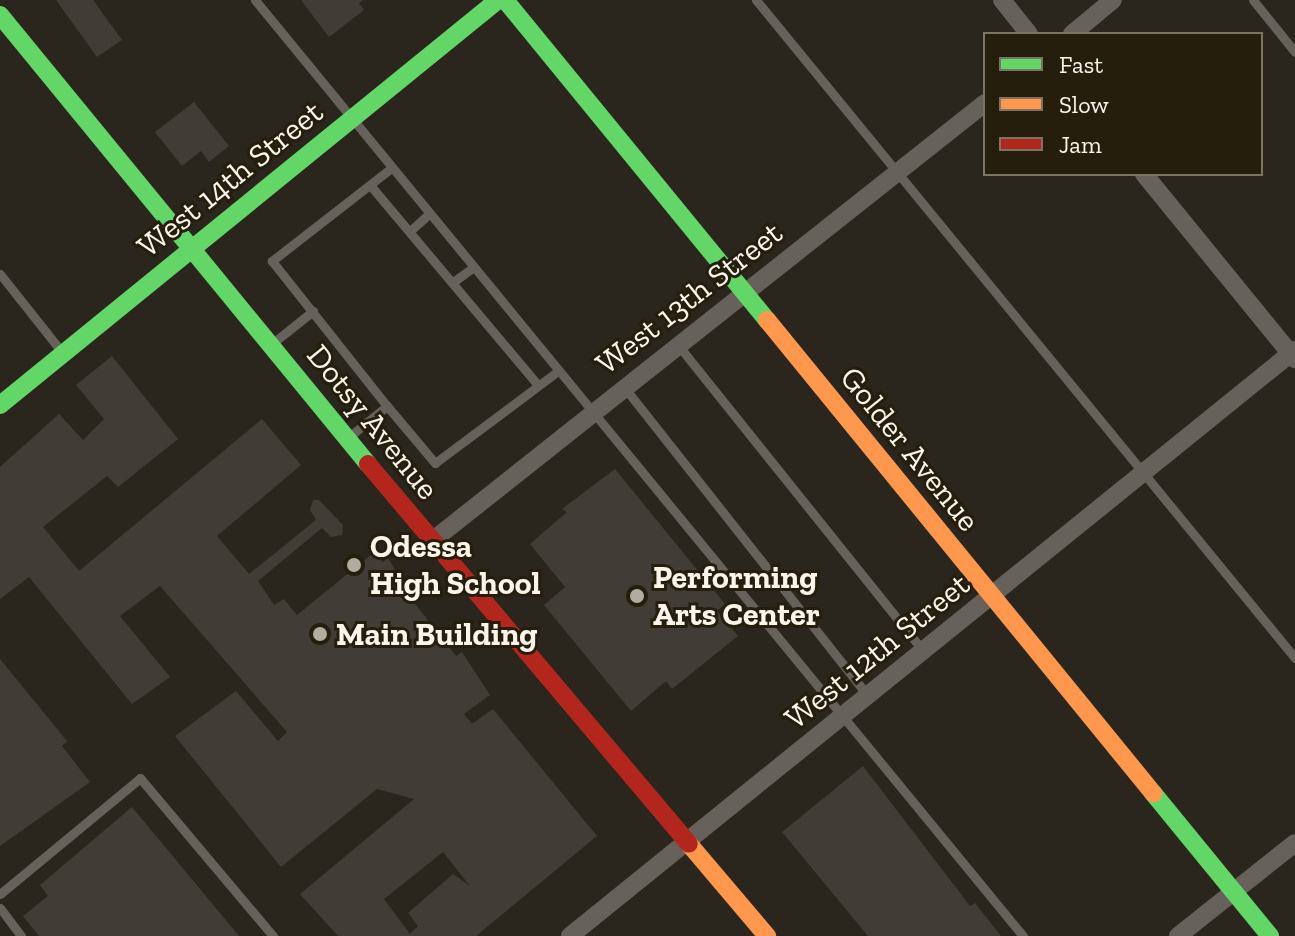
<!DOCTYPE html>
<style>
body{margin:0}
#map{position:relative;width:1295px;height:936px;overflow:hidden;background:#2a261d;font-family:"Zilla Slab",serif}
div>[style]{position:absolute}
[style*='--x']{left:calc(var(--x)*1px);top:calc(var(--y)*1px);width:calc(var(--w)*1px);rotate:calc(var(--a)*1deg)}
.building>*{inset:0;background:#413d36}
.lane>*{height:9px;margin:-4.5px;padding:0 4.5px;transform-origin:4.5px;border-radius:4.5px;background:#66625b}
.street>*{height:18px;margin:-9px;padding:0 9px;transform-origin:9px;border-radius:9px;background:#66625b}
.fast>*{height:18px;margin:-9px;padding:0 9px;transform-origin:9px;border-radius:9px;background:#63d668}
.slow>*{height:18px;margin:-9px;padding:0 9px;transform-origin:9px;border-radius:9px;background:#ff974d}
.jam>*{height:18px;margin:-9px;padding:0 9px;transform-origin:9px;border-radius:9px;background:#b3261e}
.dots>*{width:22px;height:22px;translate:-50% -50%;box-sizing:border-box;border:4px solid #261e0d;border-radius:50%}
span{translate:-50% -50%;white-space:nowrap;text-align:center;line-height:1.15;-webkit-text-stroke:6px #261e0d;paint-order:stroke}
.street-label{font-size:32px;color:#faf4ea}
.poi-label{font-size:32px;color:#faf4ea;font-weight:700}
.left{translate:0 -50%;text-align:left}
.legend{position:absolute;left:983px;top:32px;width:280px;height:144px;box-sizing:border-box;background:#261e0d;border:2px solid #7b7465;margin:0;padding:10px 14px;list-style:none;font-size:24px;color:#faf4ea}
.legend li{display:flex;align-items:center;gap:16px;height:40px}
.legend b{width:40px;border:2px solid #7b7465}
</style>
<div id="map">
<div class="building">
<i style="clip-path:polygon(56px 0,93px 0,122px 40px,97px 57px)"></i>
<i style="clip-path:polygon(301px 0,363px 0,359px 3px,364px 10px,329px 37px)"></i>
<i style="clip-path:polygon(194px 102px,229px 146px,209px 162px,201px 151px,182px 166px,155px 132px)"></i>
<i style="clip-path:polygon(evenodd,112px 356px,178px 439px,118px 487px,107px 476px,43px 527px,79px 571px,262px 419px,301px 465px,217px 536px,249px 574px,316px 520px,310px 510px,313px 500px,319px 500px,343px 525px,342px 535px,331px 537px,322px 528px,258px 581px,274px 605px,284px 599px,297px 615px,372px 554px,383px 562px,388px 558px,416px 605px,456px 656px,462px 652px,490px 695px,464px 714px,472px 724px,493px 709px,597px 836px,476px 936px,338px 936px,300px 894px,414px 799px,377px 789px,281px 867px,175px 736px,236px 691px,278px 741px,287px 732px,160px 586px,120px 616px,170px 677px,132px 704px,29px 577px,0 599px,0 467px,59px 414px,83px 440px,104px 419px,76px 385px,112px 356px,443px 852px,470px 886px,453px 874px,408px 913px,418px 926px,410px 934px,384px 899px,443px 852px)"></i>
<i style="clip-path:polygon(615px 469px,725px 604px,717px 611px,738px 636px,672px 689px,666px 681px,631px 711px,544px 605px,565px 587px,530px 544px,567px 512px,562px 509px)"></i>
<i style="clip-path:polygon(0 659px,67px 741px,62px 746px,90px 782px,0 846px)"></i>
<i style="clip-path:polygon(863px 766px,970px 906px,975px 903px,1001px 936px,868px 936px,782px 832px)"></i>
<i style="clip-path:polygon(132px 807px,239px 936px,39px 936px,23px 916px,48px 896px,40px 885px)"></i>
</div>
<div class="lane">
<i style="--x:255;--y:0;--w:1211;--a:50.63"></i>
<i style="--x:756;--y:0;--w:851;--a:50.68"></i>
<i style="--x:1253;--y:0;--w:67;--a:51.1"></i>
<i style="--x:390;--y:169;--w:150;--a:142.1"></i>
<i style="--x:272;--y:261;--w:185;--a:51.6"></i>
<i style="--x:387;--y:406;--w:75;--a:49.9"></i>
<i style="--x:435;--y:463;--w:154;--a:-36.8"></i>
<i style="--x:370;--y:185;--w:261;--a:50"></i>
<i style="--x:410;--y:231;--w:24;--a:-42"></i>
<i style="--x:0;--y:274;--w:98;--a:51.6"></i>
<i style="--x:453;--y:282;--w:22;--a:-36"></i>
<i style="--x:274;--y:342;--w:50;--a:-38.5"></i>
<i style="--x:678;--y:345;--w:392;--a:51.3"></i>
<i style="--x:624;--y:387;--w:392;--a:51.7"></i>
<i style="--x:350;--y:436;--w:48;--a:-39"></i>
<i style="--x:0;--y:894;--w:182;--a:-39.6"></i>
<i style="--x:140;--y:778;--w:207;--a:49.9"></i>
<i style="--x:0;--y:908;--w:35;--a:53"></i>
</div>
<div class="street">
<i style="--x:1002;--y:0;--w:43;--a:51.5"></i>
<i style="--x:1072;--y:34;--w:53;--a:-39.7"></i>
<i style="--x:1144;--y:174;--w:239;--a:50.8"></i>
<i style="--x:432;--y:541;--w:705;--a:-38.38"></i>
<i style="--x:570;--y:936;--w:932;--a:-38.95"></i>
<i style="--x:1178;--y:936;--w:149;--a:-38.5"></i>
</div>
<div class="fast">
<i style="--x:505;--y:0;--w:414;--a:50.7"></i>
<i style="--x:0;--y:15;--w:581;--a:50.66"></i>
<i style="--x:0;--y:405;--w:642;--a:-39.12"></i>
<i style="--x:1153;--y:793;--w:185;--a:50.7"></i>
</div>
<div class="slow">
<i style="--x:767;--y:320;--w:611;--a:50.78"></i>
<i style="--x:689;--y:844;--w:121;--a:49.7"></i>
</div>
<div class="jam">
<i style="--x:368;--y:464;--w:497;--a:49.8"></i>
</div>
<div class="dots">
<i style="left:354px;top:565px;background:#b1aca2"></i>
<i style="left:637px;top:596px;background:#b1aca2"></i>
<i style="left:320px;top:634px;background:#b1aca2"></i>
</div>
<div class="street-label">
<span style="left:230px;top:179px;rotate:-39deg">West 14th Street</span>
<span style="left:689px;top:298px;rotate:-38deg">West 13th Street</span>
<span style="left:373px;top:422px;rotate:51deg">Dotsy Avenue</span>
<span style="left:910px;top:449px;rotate:51deg">Golder Avenue</span>
<span style="left:877px;top:651px;rotate:-39deg">West 12th Street</span>
</div>
<div class="poi-label">
<span class="left" style="left:370px;top:565px">Odessa<br>High School</span>
<span class="left" style="left:653px;top:596px">Performing<br>Arts Center</span>
<span class="left" style="left:336px;top:634px">Main Building</span>
</div>
<ul class="legend">
<li><b style="height:10px;background:#63d668"></b>Fast</li>
<li><b style="height:10px;background:#ff974d"></b>Slow</li>
<li><b style="height:10px;background:#b3261e"></b>Jam</li>
</ul>
</div>
